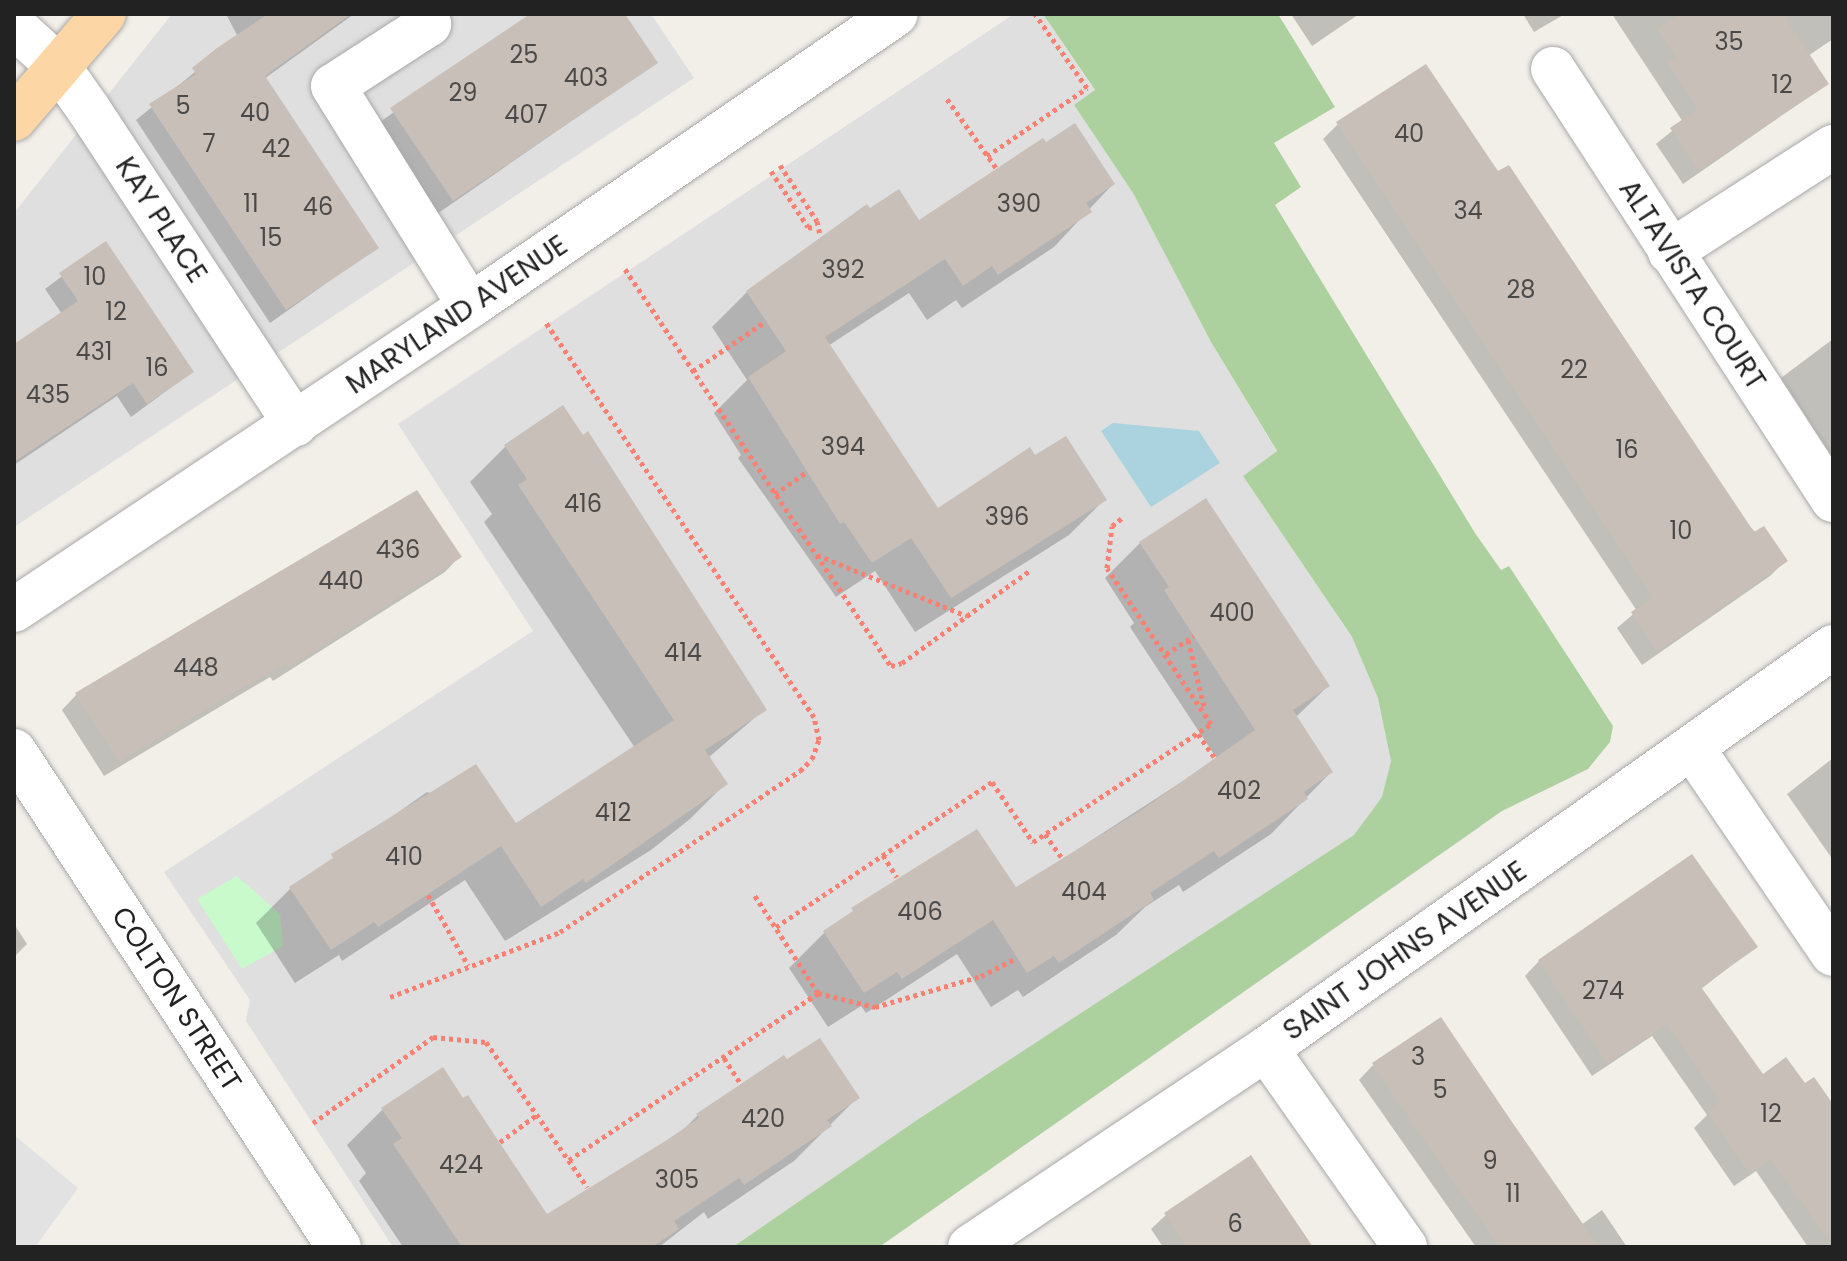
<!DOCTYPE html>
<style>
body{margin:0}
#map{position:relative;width:1847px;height:1261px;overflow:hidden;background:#f2efe9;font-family:Poppins,sans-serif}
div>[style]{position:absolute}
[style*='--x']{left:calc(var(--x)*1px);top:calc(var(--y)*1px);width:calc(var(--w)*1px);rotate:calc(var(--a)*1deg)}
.residential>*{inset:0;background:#e0dfdf}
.forest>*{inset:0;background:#add19e}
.park>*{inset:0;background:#c8facc}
.parking>*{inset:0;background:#e2e2e2}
.water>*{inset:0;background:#aad3df}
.shadow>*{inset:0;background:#0003}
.building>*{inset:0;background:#c7bfb8}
.path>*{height:5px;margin-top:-2.5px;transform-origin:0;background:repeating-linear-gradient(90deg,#fa8072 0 4px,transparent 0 8px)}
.roads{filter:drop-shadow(0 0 2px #a9a9a9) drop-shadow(0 0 2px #a9a9a9)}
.minor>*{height:44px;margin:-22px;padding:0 22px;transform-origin:22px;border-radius:22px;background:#fff}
.major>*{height:44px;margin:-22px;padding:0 22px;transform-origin:22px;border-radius:22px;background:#fcd6a4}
span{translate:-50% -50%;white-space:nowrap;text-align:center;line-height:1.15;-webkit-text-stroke:6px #fff;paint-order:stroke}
.number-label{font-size:24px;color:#4b4948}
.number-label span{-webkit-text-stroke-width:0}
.street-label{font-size:28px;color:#222}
.frame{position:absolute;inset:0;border:16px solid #222;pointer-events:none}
</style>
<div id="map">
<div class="residential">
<i style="clip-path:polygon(172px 14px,651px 14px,694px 78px,14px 527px,14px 213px)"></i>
<i style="clip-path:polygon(1014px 14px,1043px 14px,1095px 91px,1074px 105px,1133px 193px,1211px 342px,1277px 452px,1243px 476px,1480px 827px,879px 1247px,393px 1247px,246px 1021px,250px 1000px,164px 872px,533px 631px,398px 424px)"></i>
</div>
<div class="forest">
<i style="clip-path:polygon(1043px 14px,1278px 14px,1335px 107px,1274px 143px,1301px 187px,1275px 205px,1475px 533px,1501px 570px,1509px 566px,1613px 726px,1610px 742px,1588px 769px,1502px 811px,879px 1247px,733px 1247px,917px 1120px,1354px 835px,1382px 797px,1391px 761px,1378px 698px,1352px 637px,1243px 476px,1277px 451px,1211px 342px,1133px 193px,1074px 105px,1095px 90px)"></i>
</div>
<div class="park">
<i style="clip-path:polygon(237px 876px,280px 914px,283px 946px,242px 969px,197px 899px)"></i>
</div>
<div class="parking">
<i style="clip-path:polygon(14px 1135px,78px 1188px,35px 1247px,14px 1247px)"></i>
</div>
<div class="water">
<i style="clip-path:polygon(1113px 423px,1199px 431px,1220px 463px,1151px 507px,1101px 431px)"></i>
</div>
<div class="shadow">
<i style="clip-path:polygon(354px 14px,264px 79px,376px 248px,270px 323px,136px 120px,238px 37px,226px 14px)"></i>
<i style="clip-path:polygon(534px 14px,622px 14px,655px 63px,437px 214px,377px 124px)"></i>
<i style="clip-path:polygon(1291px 14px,1359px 14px,1312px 46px)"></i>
<i style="clip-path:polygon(1523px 14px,1565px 14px,1534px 32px)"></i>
<i style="clip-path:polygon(1612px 14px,1833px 14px,1833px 39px,1808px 56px,1827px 84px,1683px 184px,1656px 144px,1683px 122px)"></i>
<i style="clip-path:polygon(1338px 124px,1785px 561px,1770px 576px,1642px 665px,1617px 628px,1637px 611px,1323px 139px)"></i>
<i style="clip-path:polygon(1113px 184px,1054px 247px,962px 308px,956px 300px,927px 320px,909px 293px,828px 346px,937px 511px,1035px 457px,1105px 499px,1069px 535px,915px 632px,875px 571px,836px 597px,738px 458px,741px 455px,714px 413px,747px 380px,712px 327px,747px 292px,869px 211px,919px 223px)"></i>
<i style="clip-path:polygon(105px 244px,192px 372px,131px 417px,117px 396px,14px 465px,14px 346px,62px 314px,45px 289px)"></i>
<i style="clip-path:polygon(1833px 339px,1833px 458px,1781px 378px)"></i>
<i style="clip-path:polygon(563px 408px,765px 709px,708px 758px,725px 784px,690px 819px,651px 850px,505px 941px,465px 880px,342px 961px,339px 955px,295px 983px,256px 923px,291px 888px,427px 792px,515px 826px,635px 748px,484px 522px,492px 514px,470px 482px,505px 447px)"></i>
<i style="clip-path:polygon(416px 492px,459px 557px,445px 572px,273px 681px,270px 677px,104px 776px,62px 710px,76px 695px)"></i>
<i style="clip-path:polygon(1140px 543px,1328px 686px,1295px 718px,1331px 772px,1271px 834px,1183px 892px,1179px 885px,1145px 907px,1116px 935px,1023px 997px,1018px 990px,991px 1007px,957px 954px,866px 1013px,861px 1006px,828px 1027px,789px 968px,824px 933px,898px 879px,1015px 890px,1217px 759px,1130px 627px,1134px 623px,1105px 578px)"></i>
<i style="clip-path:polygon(1833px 758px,1833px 860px,1787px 794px)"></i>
<i style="clip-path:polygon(14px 924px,27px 944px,14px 957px)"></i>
<i style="clip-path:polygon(1755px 947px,1701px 989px,1762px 1076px,1804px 1086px,1833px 1108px,1833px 1247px,1808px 1247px,1756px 1171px,1734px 1186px,1694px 1128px,1707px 1115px,1652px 1036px,1592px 1076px,1525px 976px,1539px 961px)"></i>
<i style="clip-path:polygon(1373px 1065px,1581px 1225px,1602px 1210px,1627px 1247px,1476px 1247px,1359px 1080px)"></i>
<i style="clip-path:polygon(858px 1097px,794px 1161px,708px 1219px,704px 1212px,659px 1247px,403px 1247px,359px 1181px,366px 1173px,347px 1145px,382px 1110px,546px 1217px,677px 1136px,698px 1115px)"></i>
<i style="clip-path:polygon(1166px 1215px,1313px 1247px,1163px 1247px,1151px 1229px)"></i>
</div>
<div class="building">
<i style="clip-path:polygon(268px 14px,351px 14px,265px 76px,379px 248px,286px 310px,149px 104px,196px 74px,192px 68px,217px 48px)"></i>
<i style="clip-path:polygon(530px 14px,625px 14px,658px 63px,453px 201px,390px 108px)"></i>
<i style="clip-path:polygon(1680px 14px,1783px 14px,1829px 84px,1698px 171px,1670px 128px,1698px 109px,1667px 63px,1676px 57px,1657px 29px)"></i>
<i style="clip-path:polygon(1426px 64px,1498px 171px,1509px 165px,1754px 532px,1764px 526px,1788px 561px,1657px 652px,1631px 612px,1653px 598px,1336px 122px)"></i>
<i style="clip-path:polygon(1075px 123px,1115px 184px,1086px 203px,1092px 212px,998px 275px,992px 266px,963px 286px,945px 259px,825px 337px,938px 508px,1030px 447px,1035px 455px,1066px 436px,1107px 500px,951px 598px,911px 538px,872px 563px,844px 522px,840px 524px,748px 377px,786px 351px,746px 291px,867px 204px,870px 208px,899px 189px,919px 220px,1043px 138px,1046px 142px)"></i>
<i style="clip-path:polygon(106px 241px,194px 372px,147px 404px,133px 383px,14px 462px,14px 344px,78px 301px,59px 273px)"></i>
<i style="clip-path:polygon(563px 405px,583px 435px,588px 431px,767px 710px,705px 750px,728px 784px,586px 883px,583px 879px,541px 907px,501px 846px,378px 927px,374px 922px,331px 950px,289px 887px,333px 858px,331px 854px,476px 764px,516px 823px,674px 720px,518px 485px,527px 479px,504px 445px)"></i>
<i style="clip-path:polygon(417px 490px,462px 557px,288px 668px,286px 664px,231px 694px,119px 762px,75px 693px)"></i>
<i style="clip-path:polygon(1206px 498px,1330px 686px,1293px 710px,1333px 772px,1304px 792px,1308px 799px,1219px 858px,1214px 851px,1150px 893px,1154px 900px,1059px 963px,1054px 956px,1027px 973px,993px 920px,902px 979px,897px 972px,864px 993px,823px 931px,853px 911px,851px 908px,977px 829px,1016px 887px,1140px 811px,1255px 730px,1164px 590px,1169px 587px,1139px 542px)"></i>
<i style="clip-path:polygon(1692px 854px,1758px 947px,1701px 987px,1763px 1074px,1786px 1057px,1805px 1083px,1814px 1077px,1833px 1104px,1833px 1247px,1771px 1159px,1749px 1173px,1707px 1112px,1721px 1102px,1667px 1024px,1607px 1063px,1538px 960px)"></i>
<i style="clip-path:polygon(1441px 1017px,1512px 1122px,1599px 1247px,1500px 1247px,1417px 1130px,1372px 1063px)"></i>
<i style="clip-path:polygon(820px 1038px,860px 1098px,827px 1120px,832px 1126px,744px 1185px,739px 1178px,674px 1221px,679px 1229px,652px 1247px,462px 1247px,393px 1144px,402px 1138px,381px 1108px,443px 1067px,463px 1098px,468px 1095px,547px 1214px,667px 1140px,699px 1118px,696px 1114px,784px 1055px,787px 1059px)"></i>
<i style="clip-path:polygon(1251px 1155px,1313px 1247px,1187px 1247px,1164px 1213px)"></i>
</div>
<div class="path">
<i style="--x:947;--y:99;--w:86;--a:54.5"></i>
<i style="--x:987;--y:156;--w:121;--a:-34.2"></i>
<i style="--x:1087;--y:88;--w:90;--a:-125.1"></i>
<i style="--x:780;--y:165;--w:67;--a:56.5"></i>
<i style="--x:817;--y:221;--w:14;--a:78"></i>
<i style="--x:771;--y:171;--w:67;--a:56.5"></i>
<i style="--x:808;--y:227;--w:7;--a:8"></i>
<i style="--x:625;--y:269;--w:478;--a:56.2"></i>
<i style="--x:891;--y:666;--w:11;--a:-15"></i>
<i style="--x:902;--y:663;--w:157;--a:-35.9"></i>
<i style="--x:693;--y:371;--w:88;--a:-34.4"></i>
<i style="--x:775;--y:494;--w:38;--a:-35"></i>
<i style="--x:817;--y:555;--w:162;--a:22.1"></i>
<i style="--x:1188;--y:640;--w:68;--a:76.4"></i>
<i style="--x:1166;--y:654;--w:33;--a:-33"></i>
<i style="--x:1198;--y:734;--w:28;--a:55"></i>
<i style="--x:1045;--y:834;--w:28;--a:55"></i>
<i style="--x:883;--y:855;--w:26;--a:58"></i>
<i style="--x:428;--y:895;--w:81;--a:60.3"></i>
<i style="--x:776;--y:927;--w:260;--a:-33.9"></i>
<i style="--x:992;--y:782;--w:73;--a:55.7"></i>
<i style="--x:1033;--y:842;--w:214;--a:-33.5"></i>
<i style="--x:1211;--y:724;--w:187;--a:-123.7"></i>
<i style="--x:1107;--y:568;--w:42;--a:-83.2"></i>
<i style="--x:1112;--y:526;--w:13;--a:-39"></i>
<i style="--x:818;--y:993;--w:59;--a:13.8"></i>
<i style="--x:875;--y:1007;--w:110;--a:-16.3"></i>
<i style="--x:981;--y:976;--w:37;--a:-27"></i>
<i style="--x:390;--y:997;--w:182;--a:-20.9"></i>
<i style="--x:560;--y:932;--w:289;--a:-33.9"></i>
<i style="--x:800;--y:771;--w:17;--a:-45"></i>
<i style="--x:812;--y:759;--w:20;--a:-70"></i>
<i style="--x:819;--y:740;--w:24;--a:-102"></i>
<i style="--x:814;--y:717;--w:477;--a:-124.2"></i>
<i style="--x:724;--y:1058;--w:31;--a:57"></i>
<i style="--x:313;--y:1123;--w:148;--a:-35.6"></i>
<i style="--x:433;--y:1037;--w:53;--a:5.4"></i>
<i style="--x:486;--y:1042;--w:177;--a:55.1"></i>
<i style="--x:500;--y:1142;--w:47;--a:-36.4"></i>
<i style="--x:569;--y:1160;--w:300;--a:-33.8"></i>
<i style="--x:818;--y:993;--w:119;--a:-123"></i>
</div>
<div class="roads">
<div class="minor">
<i style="--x:423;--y:14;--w:12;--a:59"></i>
<i style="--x:429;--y:24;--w:114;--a:147.1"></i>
<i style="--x:333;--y:86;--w:259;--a:58.1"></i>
<i style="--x:14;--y:26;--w:59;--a:42.3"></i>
<i style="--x:58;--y:66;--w:54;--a:54.8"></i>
<i style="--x:89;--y:110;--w:376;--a:56.7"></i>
<i style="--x:1553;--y:69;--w:514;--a:56.99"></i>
<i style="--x:1670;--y:252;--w:194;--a:-32.8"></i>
<i style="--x:14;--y:610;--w:548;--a:-33.69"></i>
<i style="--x:470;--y:306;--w:516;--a:-34.43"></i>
<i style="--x:1693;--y:749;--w:248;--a:55.7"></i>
<i style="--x:14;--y:751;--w:593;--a:56.77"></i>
<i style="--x:1266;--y:1049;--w:242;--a:54.9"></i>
<i style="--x:970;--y:1247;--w:356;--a:-33.8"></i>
<i style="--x:1266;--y:1049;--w:695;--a:-35.34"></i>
</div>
<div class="major">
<i style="--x:14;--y:119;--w:138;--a:-49.4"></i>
</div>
</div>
<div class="number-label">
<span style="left:1729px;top:42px">35</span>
<span style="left:524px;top:55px">25</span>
<span style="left:586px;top:78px">403</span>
<span style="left:1782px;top:85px">12</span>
<span style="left:463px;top:93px">29</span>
<span style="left:183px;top:106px">5</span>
<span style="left:255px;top:113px">40</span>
<span style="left:526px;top:115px">407</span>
<span style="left:1409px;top:134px">40</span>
<span style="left:209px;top:144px">7</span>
<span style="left:276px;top:149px">42</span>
<span style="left:251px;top:204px">11</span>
<span style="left:1019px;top:204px">390</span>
<span style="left:318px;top:207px">46</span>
<span style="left:1468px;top:211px">34</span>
<span style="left:271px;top:238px">15</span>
<span style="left:843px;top:270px">392</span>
<span style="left:95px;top:277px">10</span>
<span style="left:1521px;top:290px">28</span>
<span style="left:116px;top:312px">12</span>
<span style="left:94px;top:352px">431</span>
<span style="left:157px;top:368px">16</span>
<span style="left:1574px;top:370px">22</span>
<span style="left:48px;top:395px">435</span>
<span style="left:843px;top:447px">394</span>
<span style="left:1627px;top:450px">16</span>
<span style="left:583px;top:504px">416</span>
<span style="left:1007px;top:517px">396</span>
<span style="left:1681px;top:531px">10</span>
<span style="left:398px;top:550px">436</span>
<span style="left:341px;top:581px">440</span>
<span style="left:1232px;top:613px">400</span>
<span style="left:683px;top:653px">414</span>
<span style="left:196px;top:668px">448</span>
<span style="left:1239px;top:791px">402</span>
<span style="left:613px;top:813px">412</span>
<span style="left:404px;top:857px">410</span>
<span style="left:1084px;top:892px">404</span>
<span style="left:920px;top:912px">406</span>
<span style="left:1603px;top:991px">274</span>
<span style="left:1418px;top:1057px">3</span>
<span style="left:1440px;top:1090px">5</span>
<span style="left:1771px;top:1114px">12</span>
<span style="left:763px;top:1119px">420</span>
<span style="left:1490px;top:1161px">9</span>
<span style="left:461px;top:1165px">424</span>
<span style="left:677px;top:1180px">305</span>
<span style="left:1513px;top:1194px">11</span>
<span style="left:1235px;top:1224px">6</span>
</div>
<div class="street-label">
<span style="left:161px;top:220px;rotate:57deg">KAY PLACE</span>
<span style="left:1692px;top:285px;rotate:57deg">ALTAVISTA COURT</span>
<span style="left:457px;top:315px;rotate:-34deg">MARYLAND AVENUE</span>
<span style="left:1405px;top:951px;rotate:-35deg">SAINT JOHNS AVENUE</span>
<span style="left:176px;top:999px;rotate:57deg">COLTON STREET</span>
</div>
<div class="frame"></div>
</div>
